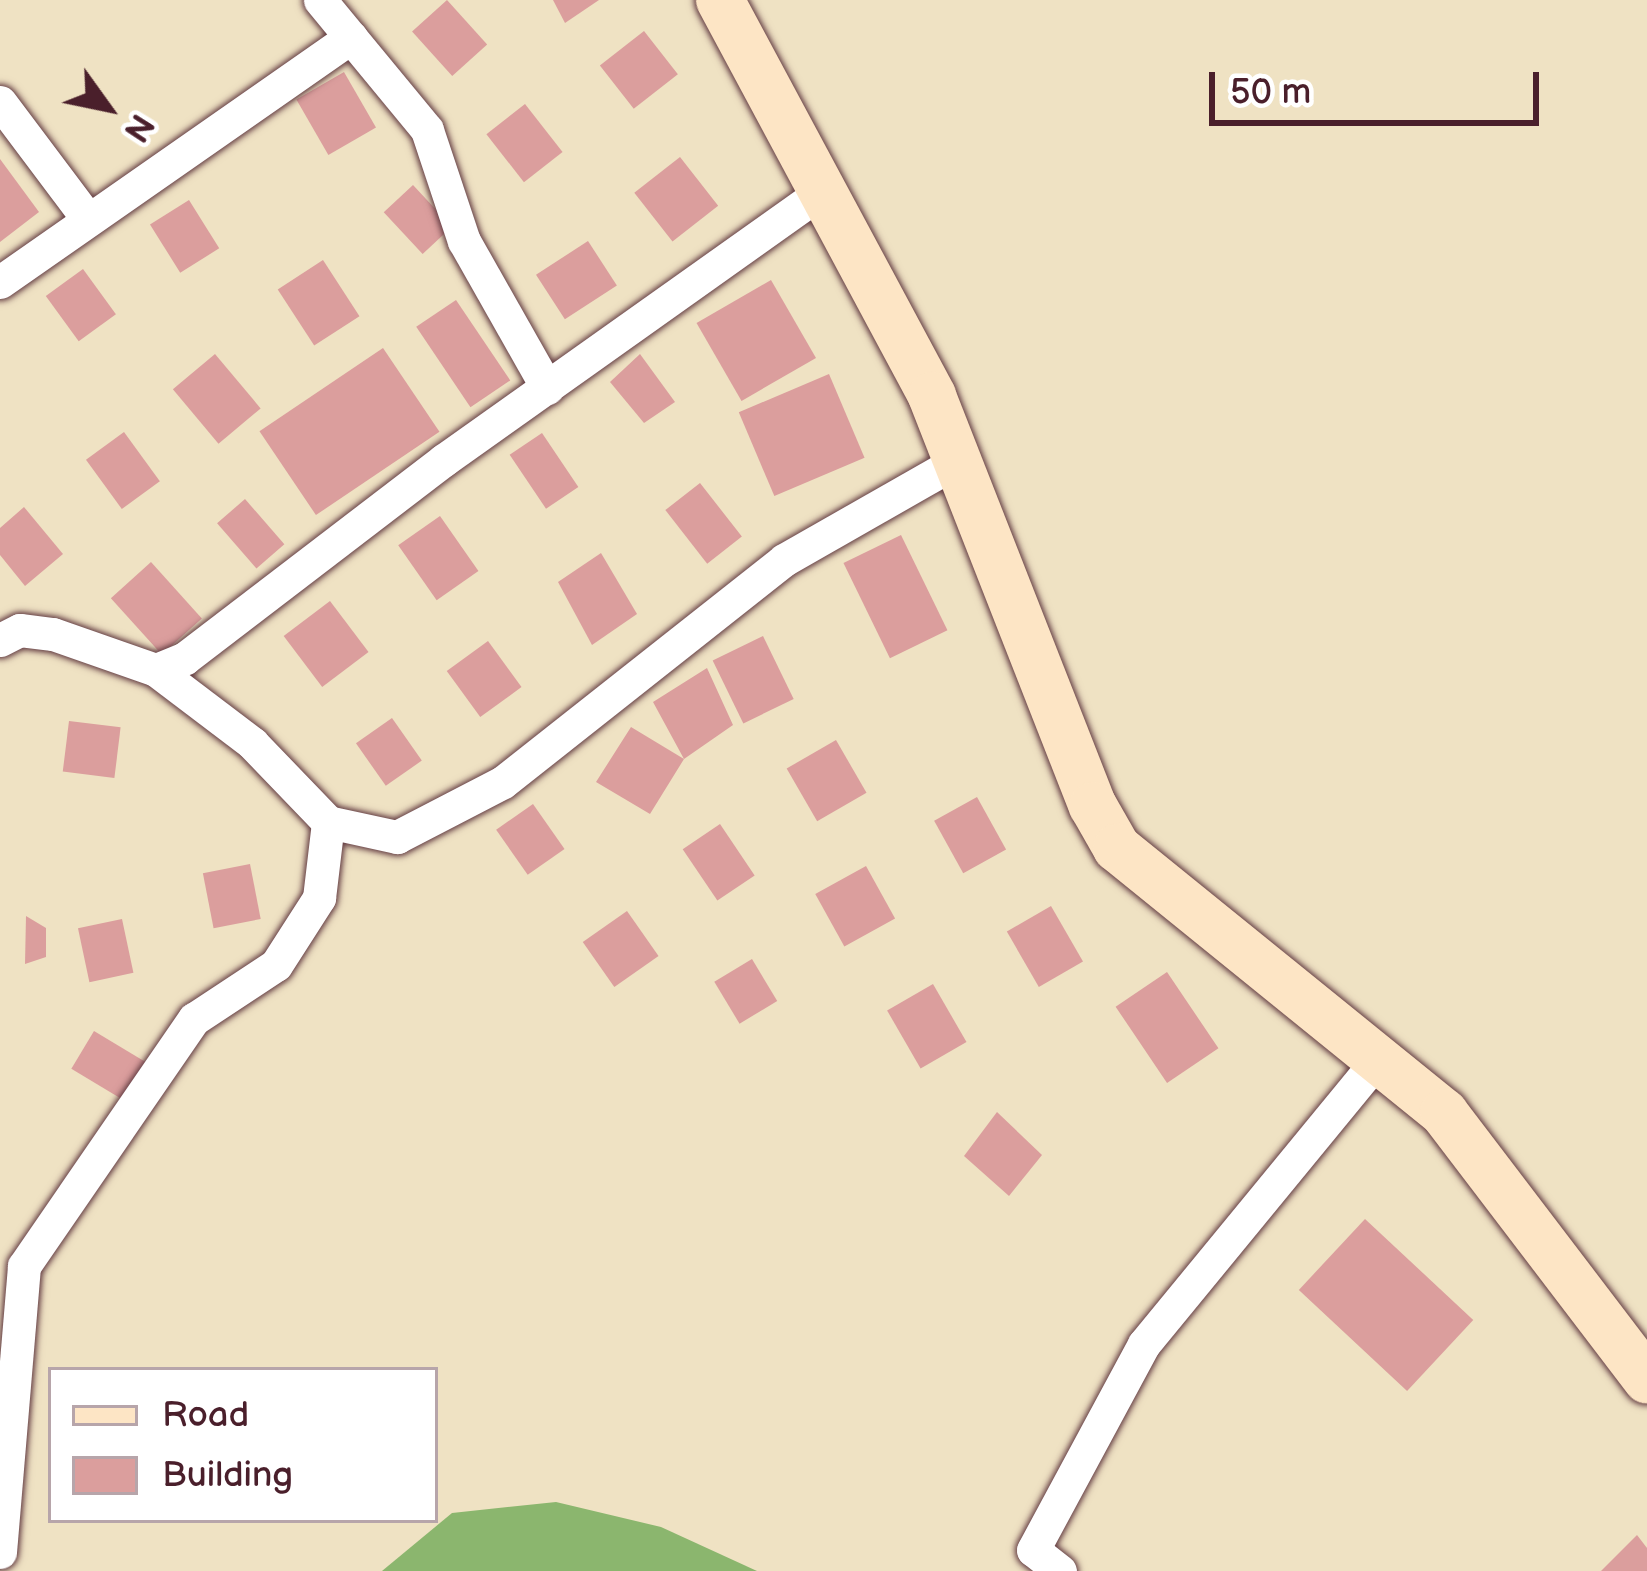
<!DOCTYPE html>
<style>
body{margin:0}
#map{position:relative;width:1647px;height:1571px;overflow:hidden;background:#efe2c3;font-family:"Balsamiq Sans",sans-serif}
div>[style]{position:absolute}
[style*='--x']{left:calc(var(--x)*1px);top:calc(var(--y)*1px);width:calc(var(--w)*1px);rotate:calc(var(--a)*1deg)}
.forest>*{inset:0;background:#8bb66e}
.building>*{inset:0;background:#db9e9d;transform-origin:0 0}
.roads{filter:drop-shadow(0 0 3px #633c42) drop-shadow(0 0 3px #633c42)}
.street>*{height:33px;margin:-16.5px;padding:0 16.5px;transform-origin:16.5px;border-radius:16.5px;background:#fff}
.secondary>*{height:48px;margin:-24px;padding:0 24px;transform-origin:24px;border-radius:24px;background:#fde5c5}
span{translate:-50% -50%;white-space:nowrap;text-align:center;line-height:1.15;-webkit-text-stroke:9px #fff;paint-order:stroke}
.legend{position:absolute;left:48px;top:1367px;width:390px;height:156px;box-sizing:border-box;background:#fff;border:3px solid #b7a5aa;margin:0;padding:15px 21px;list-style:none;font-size:36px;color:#4a1f2b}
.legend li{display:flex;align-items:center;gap:24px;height:60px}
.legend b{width:60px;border:3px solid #b7a5aa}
.north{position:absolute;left:48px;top:48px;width:120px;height:120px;-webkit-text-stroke:9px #fff;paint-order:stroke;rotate:123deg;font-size:33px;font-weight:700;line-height:48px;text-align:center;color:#4a1f2b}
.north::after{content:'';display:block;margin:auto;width:42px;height:54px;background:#4a1f2b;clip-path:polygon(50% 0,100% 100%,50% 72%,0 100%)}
.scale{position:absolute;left:1209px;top:72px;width:330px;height:54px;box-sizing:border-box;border:6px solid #4a1f2b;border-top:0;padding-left:15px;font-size:36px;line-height:42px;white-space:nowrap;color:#4a1f2b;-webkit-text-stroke:9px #fff;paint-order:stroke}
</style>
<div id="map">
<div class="forest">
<i style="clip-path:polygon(556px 1502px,661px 1527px,757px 1571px,382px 1571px,452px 1513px)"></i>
</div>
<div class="building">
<i style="left:447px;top:0;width:60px;height:47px;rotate:48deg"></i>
<i style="clip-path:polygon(553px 0,599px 0,565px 23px)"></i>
<i style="left:644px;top:31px;width:55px;height:56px;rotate:52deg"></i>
<i style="left:344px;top:72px;width:64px;height:55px;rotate:60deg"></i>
<i style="left:525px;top:104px;width:61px;height:49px;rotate:52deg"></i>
<i style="left:680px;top:157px;width:62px;height:58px;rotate:52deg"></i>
<i style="clip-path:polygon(0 159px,39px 212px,0 242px)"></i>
<i style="left:413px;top:185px;width:57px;height:40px;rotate:47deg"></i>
<i style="left:189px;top:200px;width:57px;height:46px;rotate:58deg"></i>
<i style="left:588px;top:241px;width:53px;height:62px;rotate:57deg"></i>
<i style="left:323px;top:260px;width:67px;height:54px;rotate:57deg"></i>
<i style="left:83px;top:269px;width:56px;height:46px;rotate:54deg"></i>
<i style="left:771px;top:280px;width:90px;height:86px;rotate:60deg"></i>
<i style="left:456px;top:300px;width:97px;height:48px;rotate:56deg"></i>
<i style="left:383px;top:348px;width:101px;height:149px;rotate:56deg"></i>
<i style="left:215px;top:354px;width:71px;height:55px;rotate:50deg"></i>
<i style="clip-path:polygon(640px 354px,675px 402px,644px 423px,610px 382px)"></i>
<i style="left:829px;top:374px;width:91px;height:98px;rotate:67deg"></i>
<i style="left:124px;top:432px;width:61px;height:47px;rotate:54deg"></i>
<i style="left:542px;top:433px;width:65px;height:39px;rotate:56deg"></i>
<i style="left:700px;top:483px;width:68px;height:44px;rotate:52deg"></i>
<i style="left:245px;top:499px;width:60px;height:37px;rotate:49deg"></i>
<i style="clip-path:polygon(24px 507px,63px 554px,25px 586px,0 555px,0 528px)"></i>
<i style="left:440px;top:516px;width:67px;height:51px;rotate:55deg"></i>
<i style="left:901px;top:535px;width:106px;height:64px;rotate:64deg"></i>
<i style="clip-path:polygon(601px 553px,637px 614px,592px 645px,558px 582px)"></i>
<i style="left:151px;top:562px;width:76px;height:54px;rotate:48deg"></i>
<i style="left:330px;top:601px;width:64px;height:58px;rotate:53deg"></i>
<i style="left:763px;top:636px;width:70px;height:56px;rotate:64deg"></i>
<i style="left:488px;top:641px;width:57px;height:51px;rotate:54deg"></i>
<i style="clip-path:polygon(707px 668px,733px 725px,684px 759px,650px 814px,596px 782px,631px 727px,684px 759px,653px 702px)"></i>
<i style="left:392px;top:718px;width:52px;height:44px;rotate:55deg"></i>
<i style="left:69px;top:721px;width:52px;height:51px;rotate:7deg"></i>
<i style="left:836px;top:740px;width:61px;height:57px;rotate:60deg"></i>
<i style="left:977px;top:797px;width:60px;height:49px;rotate:61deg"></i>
<i style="left:533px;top:804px;width:55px;height:45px;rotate:55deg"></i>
<i style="left:720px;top:824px;width:62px;height:45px;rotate:56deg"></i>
<i style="left:250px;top:864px;width:56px;height:48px;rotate:79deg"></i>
<i style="left:866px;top:866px;width:60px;height:58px;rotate:61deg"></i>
<i style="left:1051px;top:906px;width:64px;height:51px;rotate:60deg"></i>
<i style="left:627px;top:911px;width:55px;height:54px;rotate:55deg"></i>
<i style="clip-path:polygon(26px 916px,46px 928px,46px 957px,25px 964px)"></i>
<i style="left:122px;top:919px;width:55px;height:45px;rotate:78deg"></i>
<i style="left:752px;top:959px;width:49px;height:44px;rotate:59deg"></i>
<i style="left:1167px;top:972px;width:92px;height:62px;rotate:56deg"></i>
<i style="left:933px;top:984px;width:67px;height:53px;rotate:60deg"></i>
<i style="left:94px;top:1031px;width:65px;height:44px;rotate:31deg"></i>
<i style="clip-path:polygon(997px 1112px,1042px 1155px,1009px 1196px,964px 1156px)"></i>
<i style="left:1365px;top:1219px;width:148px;height:97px;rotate:43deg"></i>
<i style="clip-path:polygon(1637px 1535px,1647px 1548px,1647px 1571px,1601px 1571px)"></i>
</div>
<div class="roads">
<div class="street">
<i style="--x:320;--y:0;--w:168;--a:50.5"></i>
<i style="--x:427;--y:130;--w:117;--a:71.6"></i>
<i style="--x:464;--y:241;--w:169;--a:60.5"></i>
<i style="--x:0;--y:102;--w:146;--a:53.1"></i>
<i style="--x:0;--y:282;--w:428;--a:-34.9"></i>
<i style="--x:0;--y:640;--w:22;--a:-27"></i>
<i style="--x:20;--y:630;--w:33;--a:7"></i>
<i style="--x:53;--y:634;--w:109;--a:19.3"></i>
<i style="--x:156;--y:670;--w:31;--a:-22"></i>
<i style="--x:185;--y:658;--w:326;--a:-37.4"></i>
<i style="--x:444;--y:460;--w:468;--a:-35.4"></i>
<i style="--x:156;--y:670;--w:121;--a:37.2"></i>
<i style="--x:252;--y:743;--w:110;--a:46.1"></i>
<i style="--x:328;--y:822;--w:71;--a:12.3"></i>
<i style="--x:397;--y:837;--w:119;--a:-27.4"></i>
<i style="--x:503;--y:782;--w:358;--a:-38.3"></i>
<i style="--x:784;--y:560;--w:202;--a:-29.7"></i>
<i style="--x:0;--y:1552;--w:287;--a:-85.2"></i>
<i style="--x:24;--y:1266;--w:300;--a:-55.5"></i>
<i style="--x:194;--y:1019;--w:98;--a:-33.4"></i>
<i style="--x:276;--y:965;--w:80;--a:-57.3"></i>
<i style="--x:319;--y:898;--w:77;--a:-83.2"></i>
<i style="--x:1060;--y:1571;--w:34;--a:-142"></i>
<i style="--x:1033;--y:1550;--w:234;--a:-61.7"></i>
<i style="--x:1144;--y:1344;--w:369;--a:-50.6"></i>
</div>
<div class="secondary">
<i style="--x:720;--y:0;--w:449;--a:61.8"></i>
<i style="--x:932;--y:396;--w:440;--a:68.6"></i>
<i style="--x:1093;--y:806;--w:48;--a:60.3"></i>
<i style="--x:1117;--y:848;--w:421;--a:39"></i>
<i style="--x:1444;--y:1113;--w:335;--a:52.7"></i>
</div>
</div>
<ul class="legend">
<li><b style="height:15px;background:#fde5c5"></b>Road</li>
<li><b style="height:33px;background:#db9e9d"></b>Building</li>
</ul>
<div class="north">N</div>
<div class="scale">50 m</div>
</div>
